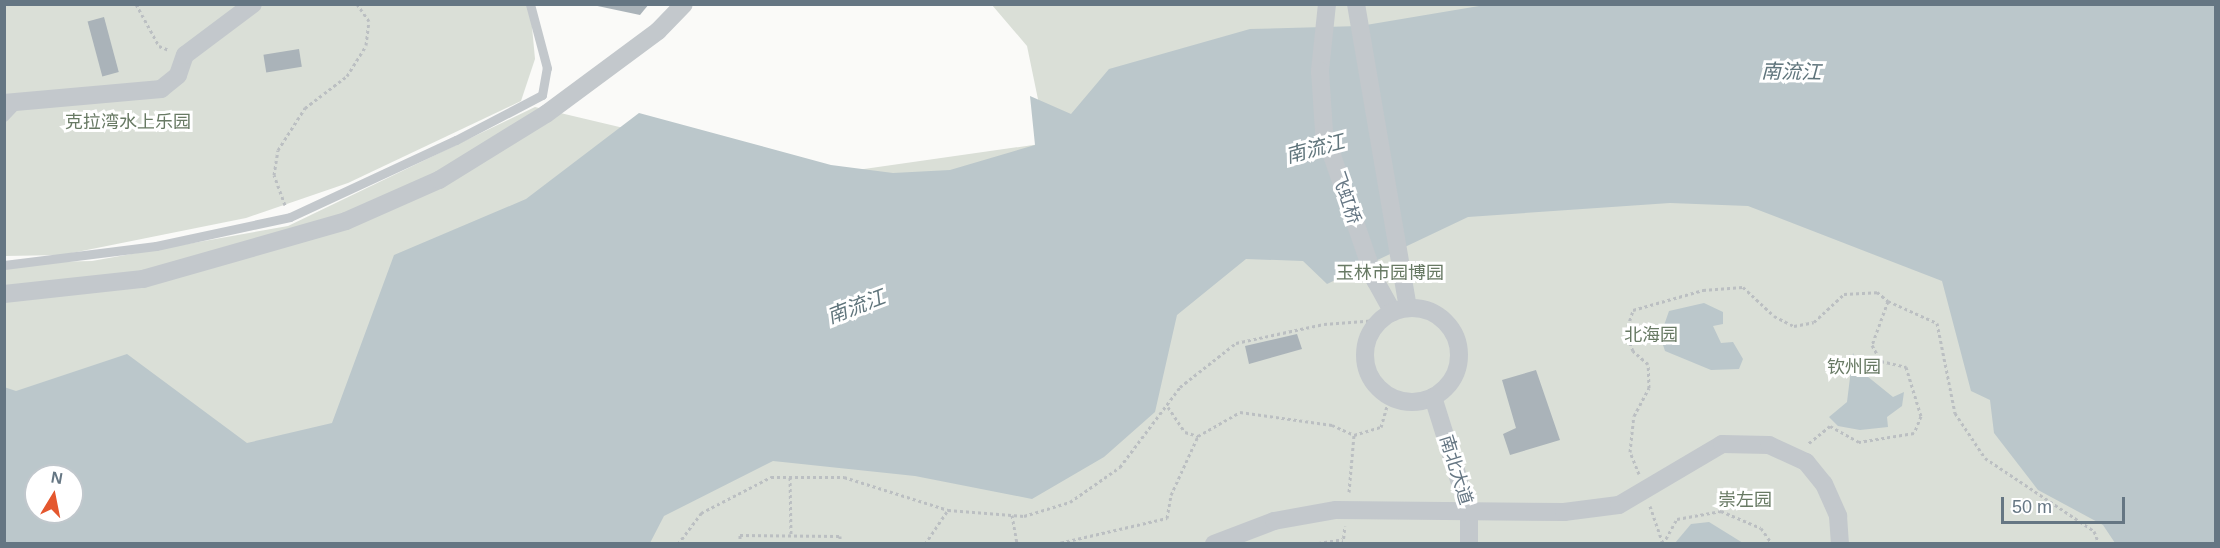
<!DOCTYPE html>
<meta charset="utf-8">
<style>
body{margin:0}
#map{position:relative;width:2220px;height:548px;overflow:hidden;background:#fafaf8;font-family:Arial,"Noto Sans SC",sans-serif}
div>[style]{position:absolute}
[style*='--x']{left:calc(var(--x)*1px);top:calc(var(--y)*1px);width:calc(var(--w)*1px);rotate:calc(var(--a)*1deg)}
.green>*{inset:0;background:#dadfd7}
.water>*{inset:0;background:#bbc7cb}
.building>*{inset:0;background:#aab3b9;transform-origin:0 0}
.path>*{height:3px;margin-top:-1.5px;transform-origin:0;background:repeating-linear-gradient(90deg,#bbbfc2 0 3px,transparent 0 6px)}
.lane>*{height:9px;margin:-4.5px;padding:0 4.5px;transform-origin:4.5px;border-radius:4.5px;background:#c3c8cc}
.street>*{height:18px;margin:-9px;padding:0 9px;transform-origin:9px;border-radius:9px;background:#c3c8cc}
.street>.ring{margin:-9px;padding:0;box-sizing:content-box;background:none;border:18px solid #c3c8cc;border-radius:50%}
span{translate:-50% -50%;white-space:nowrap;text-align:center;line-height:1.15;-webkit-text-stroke:6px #fff;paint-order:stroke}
.park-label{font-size:18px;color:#687a64}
.street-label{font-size:18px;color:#657683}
.water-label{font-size:20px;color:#60757c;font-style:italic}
.frame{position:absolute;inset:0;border:6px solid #657683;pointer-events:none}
.north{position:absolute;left:24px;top:464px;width:60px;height:60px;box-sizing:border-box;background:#fff;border:2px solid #c1c8cd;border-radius:50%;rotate:10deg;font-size:16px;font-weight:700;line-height:24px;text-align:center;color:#657683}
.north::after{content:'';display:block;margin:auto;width:21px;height:27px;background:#e4572e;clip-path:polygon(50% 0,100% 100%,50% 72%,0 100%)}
.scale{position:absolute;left:2001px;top:497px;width:124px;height:27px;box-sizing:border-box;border:3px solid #657683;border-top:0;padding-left:8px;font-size:18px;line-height:21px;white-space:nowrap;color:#657683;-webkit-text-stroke:4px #fff;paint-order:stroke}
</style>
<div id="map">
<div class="green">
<i style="clip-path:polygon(evenodd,1306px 4px,1970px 5px,2215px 543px,5px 543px,4px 263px,92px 261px,288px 226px,535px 107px,822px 175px,1047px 143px,1027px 46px,992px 5px,1306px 4px,36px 476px,72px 476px,72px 512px,36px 512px,36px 476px)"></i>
<i style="clip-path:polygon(4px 5px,530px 5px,535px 59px,521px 101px,348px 183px,246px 218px,62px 255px,5px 256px)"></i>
</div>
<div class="water">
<i style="clip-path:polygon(evenodd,1491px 4px,2215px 5px,2215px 543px,2115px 543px,2103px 525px,2038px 490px,1994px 433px,1990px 400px,1971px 391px,1942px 281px,1748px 206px,1670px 203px,1468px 217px,1327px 284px,1303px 261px,1246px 259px,1177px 315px,1155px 412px,1104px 457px,1032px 499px,915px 476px,773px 461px,664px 516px,650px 543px,5px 543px,4px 387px,16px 391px,127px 354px,247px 443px,332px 423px,394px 255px,526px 199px,639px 113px,831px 165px,893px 173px,950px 170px,1035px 145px,1030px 96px,1071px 114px,1109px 69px,1250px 29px,1360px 26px,1491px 4px,36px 476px,72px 476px,72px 512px,36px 512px,36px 476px)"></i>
<i style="clip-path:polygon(1704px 303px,1723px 312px,1723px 324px,1713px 326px,1721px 343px,1733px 342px,1743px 359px,1739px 369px,1711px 370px,1665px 351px,1662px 342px,1672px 342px,1662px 331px,1669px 311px)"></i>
<i style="clip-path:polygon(1853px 353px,1862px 372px,1893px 397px,1904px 392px,1902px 406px,1887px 417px,1888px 427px,1860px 430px,1838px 426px,1829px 417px,1847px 402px)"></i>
<i style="clip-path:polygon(1709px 522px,1743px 543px,1675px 543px,1691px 524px)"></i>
</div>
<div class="building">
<i style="clip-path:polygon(588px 4px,649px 4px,640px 15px)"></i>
<i style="left:104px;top:17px;width:57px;height:17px;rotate:75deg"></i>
<i style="left:299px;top:49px;width:18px;height:36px;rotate:81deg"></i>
<i style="clip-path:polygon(1297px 334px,1302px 349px,1249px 364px,1245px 346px)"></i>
<i style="clip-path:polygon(1536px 370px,1560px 440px,1510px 455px,1503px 434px,1516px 428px,1502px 380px)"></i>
</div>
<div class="path">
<i style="--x:136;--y:4;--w:48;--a:61.3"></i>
<i style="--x:159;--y:46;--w:11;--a:22"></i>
<i style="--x:285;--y:205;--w:32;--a:-110"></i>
<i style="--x:274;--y:175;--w:25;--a:-81"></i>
<i style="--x:278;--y:150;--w:50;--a:-57.3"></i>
<i style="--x:305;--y:108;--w:53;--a:-37.3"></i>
<i style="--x:347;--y:76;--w:36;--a:-58"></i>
<i style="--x:366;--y:45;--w:24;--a:-83"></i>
<i style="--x:369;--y:21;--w:21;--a:-125"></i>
<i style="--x:1888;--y:301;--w:54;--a:24.2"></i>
<i style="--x:1937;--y:323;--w:92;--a:78.7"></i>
<i style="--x:1955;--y:413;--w:54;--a:56.3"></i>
<i style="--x:1985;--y:458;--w:131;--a:33.8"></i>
<i style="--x:2094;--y:531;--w:14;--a:69"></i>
<i style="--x:1168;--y:407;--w:30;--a:56"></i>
<i style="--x:1185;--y:432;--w:14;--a:17"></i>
<i style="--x:1198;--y:436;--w:48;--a:-29.7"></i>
<i style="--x:1240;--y:412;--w:93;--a:8"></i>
<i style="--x:1332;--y:425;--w:24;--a:24"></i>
<i style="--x:1354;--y:435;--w:28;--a:-17"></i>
<i style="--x:1381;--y:427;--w:32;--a:-74"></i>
<i style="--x:1639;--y:474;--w:24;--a:-112"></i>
<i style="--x:1630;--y:452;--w:36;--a:-84"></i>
<i style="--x:1634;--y:416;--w:32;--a:-62"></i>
<i style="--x:1649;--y:388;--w:24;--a:-92"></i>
<i style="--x:1648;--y:364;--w:20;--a:-139"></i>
<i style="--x:1633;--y:351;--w:20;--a:-110"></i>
<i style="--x:1626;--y:332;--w:23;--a:-72"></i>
<i style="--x:1633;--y:310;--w:73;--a:-15.9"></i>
<i style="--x:1703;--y:290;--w:40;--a:-4.3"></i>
<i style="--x:1743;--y:287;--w:42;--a:43.1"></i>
<i style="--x:1774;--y:316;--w:22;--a:27"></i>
<i style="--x:1794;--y:326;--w:20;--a:-11"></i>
<i style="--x:1814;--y:322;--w:41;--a:-43"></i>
<i style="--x:1844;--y:294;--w:33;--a:-3"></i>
<i style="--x:1877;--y:292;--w:14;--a:39"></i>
<i style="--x:1888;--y:301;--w:47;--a:110"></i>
<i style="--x:1872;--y:345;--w:18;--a:61"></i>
<i style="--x:1881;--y:361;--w:26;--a:13"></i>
<i style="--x:1906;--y:367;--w:51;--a:73"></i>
<i style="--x:1921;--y:416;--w:18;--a:112"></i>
<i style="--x:1914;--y:433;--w:56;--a:170.7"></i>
<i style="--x:1859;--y:442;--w:33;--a:-151"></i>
<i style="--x:1830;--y:426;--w:28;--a:141"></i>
<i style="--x:790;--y:477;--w:59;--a:89"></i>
<i style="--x:1349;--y:492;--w:57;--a:-85"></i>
<i style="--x:1650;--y:506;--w:40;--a:71.1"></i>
<i style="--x:1012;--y:515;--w:29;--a:80"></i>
<i style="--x:678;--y:544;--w:39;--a:-53"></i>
<i style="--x:701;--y:513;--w:79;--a:-27.2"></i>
<i style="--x:771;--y:477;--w:73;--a:0"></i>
<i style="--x:844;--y:477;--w:109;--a:17.6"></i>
<i style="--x:948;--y:510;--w:76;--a:4.5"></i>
<i style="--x:1024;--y:516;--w:48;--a:-16.9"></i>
<i style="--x:1070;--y:502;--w:61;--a:-35"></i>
<i style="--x:1120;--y:467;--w:100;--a:-53.1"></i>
<i style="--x:1180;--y:387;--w:71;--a:-38.2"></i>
<i style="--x:1236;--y:343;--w:90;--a:-12.2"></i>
<i style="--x:1324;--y:324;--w:54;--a:-4.2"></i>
<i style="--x:740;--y:544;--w:9;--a:-90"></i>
<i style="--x:740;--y:535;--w:100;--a:0.6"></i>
<i style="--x:840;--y:536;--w:8;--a:90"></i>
<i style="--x:925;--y:544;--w:40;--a:-56"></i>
<i style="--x:1055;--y:544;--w:115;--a:-13.1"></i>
<i style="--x:1167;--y:518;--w:23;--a:-80"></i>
<i style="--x:1171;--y:495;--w:65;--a:-65.4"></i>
<i style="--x:1312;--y:544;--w:31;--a:-9"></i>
<i style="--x:1343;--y:544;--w:18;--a:-84"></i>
<i style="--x:1663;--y:544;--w:29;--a:-61"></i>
<i style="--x:1677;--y:519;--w:45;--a:-10.3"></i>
<i style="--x:1721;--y:511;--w:43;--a:23"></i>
<i style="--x:1761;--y:528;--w:19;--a:55"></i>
<i style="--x:1956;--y:544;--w:6;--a:0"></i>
</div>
<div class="lane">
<i style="--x:4;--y:117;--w:19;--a:-47"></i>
<i style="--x:4;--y:265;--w:153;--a:-7.1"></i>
<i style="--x:156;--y:246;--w:137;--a:-12.2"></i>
<i style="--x:290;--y:217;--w:183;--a:-24.9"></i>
<i style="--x:456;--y:140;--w:97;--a:-27.6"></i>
<i style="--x:542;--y:95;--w:27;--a:-80"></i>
<i style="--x:547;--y:68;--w:66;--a:-104.9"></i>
</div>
<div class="street">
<i style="--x:1327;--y:4;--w:67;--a:96"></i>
<i style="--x:1320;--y:71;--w:61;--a:86.2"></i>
<i style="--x:1324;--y:132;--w:157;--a:71"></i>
<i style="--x:1375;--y:280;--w:37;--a:61"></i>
<i style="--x:1356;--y:4;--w:308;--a:80.3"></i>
<i style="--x:4;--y:103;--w:158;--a:-5.1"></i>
<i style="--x:161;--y:89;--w:22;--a:-39"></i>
<i style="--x:178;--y:75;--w:21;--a:-71"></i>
<i style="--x:185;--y:55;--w:85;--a:-36.9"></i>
<i style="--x:4;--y:294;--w:140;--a:-6.2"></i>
<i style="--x:143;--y:279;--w:211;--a:-15.9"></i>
<i style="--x:346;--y:221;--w:102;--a:-23.8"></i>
<i style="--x:439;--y:180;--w:126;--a:-31.7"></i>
<i style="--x:546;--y:114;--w:139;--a:-36.5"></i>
<i style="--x:658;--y:31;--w:37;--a:-46"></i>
<i class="ring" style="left:1365px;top:308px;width:76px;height:76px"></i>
<i style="--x:1433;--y:397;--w:121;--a:72.6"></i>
<i style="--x:1469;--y:512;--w:32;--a:90"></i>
<i style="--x:1214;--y:544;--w:64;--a:-21"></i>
<i style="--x:1274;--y:521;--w:63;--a:-10.1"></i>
<i style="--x:1336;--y:510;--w:228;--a:0.5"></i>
<i style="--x:1564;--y:512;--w:55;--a:-7.3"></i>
<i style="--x:1619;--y:505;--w:120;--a:-30.6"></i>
<i style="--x:1722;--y:444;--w:47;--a:1.2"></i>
<i style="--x:1769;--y:445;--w:41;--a:24.7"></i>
<i style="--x:1806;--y:462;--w:28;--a:51"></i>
<i style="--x:1824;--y:484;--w:35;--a:66"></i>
<i style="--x:1838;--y:516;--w:28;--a:86"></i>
</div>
<div class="park-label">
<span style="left:128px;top:122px">克拉湾水上乐园</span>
<span style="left:1390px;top:273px">玉林市园博园</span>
<span style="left:1651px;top:335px">北海园</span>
<span style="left:1854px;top:367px">钦州园</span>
<span style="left:1745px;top:500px">崇左园</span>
</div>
<div class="street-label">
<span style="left:1346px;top:198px;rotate:71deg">飞虹桥</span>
<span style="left:1456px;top:470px;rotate:73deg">南北大道</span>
</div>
<div class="water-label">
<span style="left:1791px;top:72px;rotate:1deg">南流江</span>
<span style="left:1315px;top:149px;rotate:-15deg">南流江</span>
<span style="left:856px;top:307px;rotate:-21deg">南流江</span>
</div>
<div class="frame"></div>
<div class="north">N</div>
<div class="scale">50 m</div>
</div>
